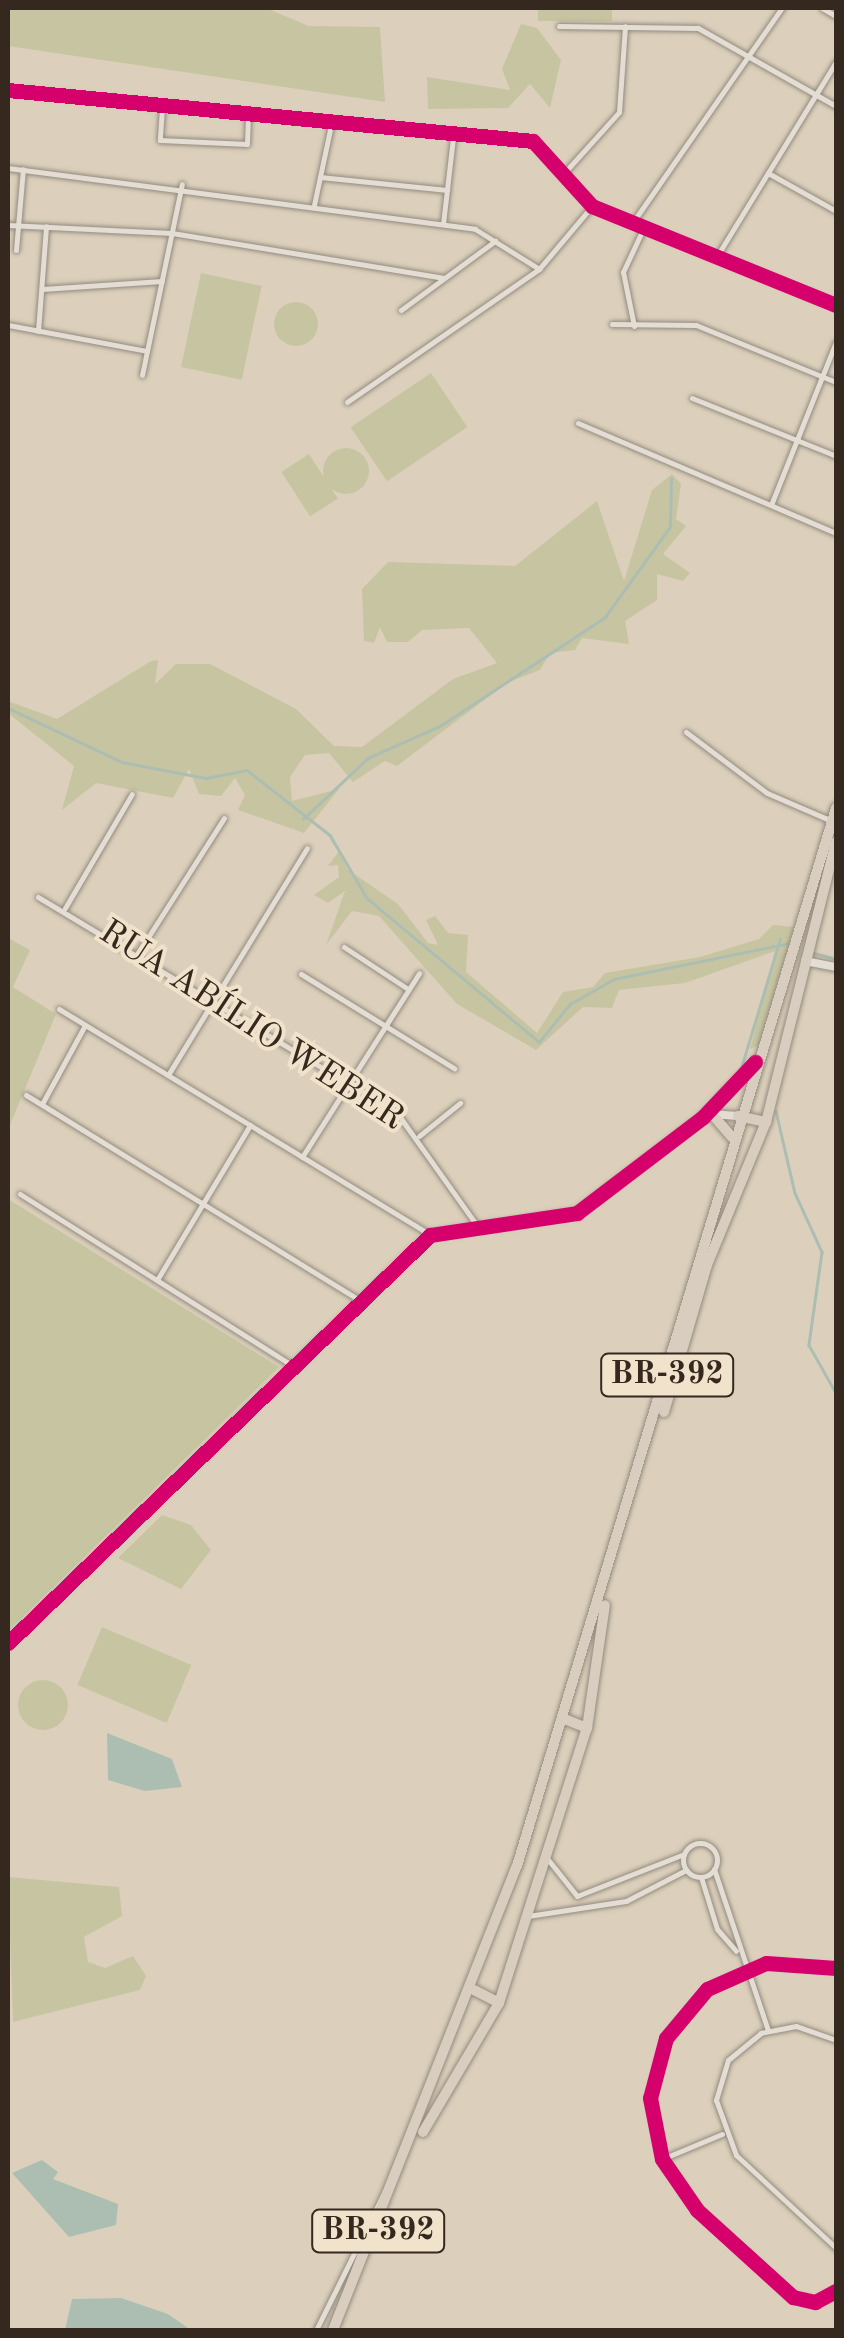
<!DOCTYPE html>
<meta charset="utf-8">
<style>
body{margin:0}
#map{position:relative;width:844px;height:2338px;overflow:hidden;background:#dcd0bc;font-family:"Old Standard TT",serif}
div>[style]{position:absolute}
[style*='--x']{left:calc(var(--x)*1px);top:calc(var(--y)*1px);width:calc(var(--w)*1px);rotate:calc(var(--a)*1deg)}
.green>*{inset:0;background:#c7c5a1;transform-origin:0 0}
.round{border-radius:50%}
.water>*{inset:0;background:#acbeb2}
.stream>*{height:2.5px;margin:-1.25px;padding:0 1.25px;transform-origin:1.25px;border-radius:1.25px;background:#acbeb2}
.roads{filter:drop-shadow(0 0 2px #938b7f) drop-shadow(0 0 2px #938b7f)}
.street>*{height:5px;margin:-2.5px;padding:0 2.5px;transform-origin:2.5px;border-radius:2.5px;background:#e4ddd3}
.street>.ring{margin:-2.5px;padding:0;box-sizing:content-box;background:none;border:5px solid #e4ddd3;border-radius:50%}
.secondary>*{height:8px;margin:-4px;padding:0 4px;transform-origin:4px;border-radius:4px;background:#e4ddd3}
.highway>*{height:10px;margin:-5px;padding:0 5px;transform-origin:5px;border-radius:5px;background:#d8cdbf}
.cycleway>*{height:15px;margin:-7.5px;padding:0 7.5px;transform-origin:7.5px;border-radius:7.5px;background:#d6006c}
span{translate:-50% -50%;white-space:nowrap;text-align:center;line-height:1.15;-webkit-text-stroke:8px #f1e2cb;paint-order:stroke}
.shield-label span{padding:2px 8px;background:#f1e2cb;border:2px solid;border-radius:8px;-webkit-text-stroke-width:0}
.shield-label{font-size:32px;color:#35291f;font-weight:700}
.street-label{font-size:35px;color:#35291f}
.frame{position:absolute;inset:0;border:10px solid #35291f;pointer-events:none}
</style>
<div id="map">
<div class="green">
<i style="clip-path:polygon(8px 8px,266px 8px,309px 26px,380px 27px,385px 102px,8px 46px)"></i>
<i style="left:538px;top:8px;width:74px;height:13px"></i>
<i style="clip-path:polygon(521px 24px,537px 28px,561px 60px,550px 108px,530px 84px,508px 108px,428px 109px,427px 77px,510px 90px,502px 69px)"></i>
<i style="left:201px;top:273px;width:62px;height:96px;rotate:12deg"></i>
<i class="round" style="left:274px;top:302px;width:44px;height:44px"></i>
<i style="left:431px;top:373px;width:65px;height:97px;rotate:56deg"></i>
<i class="round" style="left:323px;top:448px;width:46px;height:46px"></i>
<i style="left:309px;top:454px;width:53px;height:33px;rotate:57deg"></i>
<i style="clip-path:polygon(672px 474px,681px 484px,676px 519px,686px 526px,663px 554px,690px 573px,683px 581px,657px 574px,657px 600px,625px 621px,629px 644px,582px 638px,575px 650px,550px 653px,540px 670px,508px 682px,397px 766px,385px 761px,353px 782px,329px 753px,305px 755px,290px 777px,292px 801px,339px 789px,304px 833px,238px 810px,245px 795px,235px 778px,221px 796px,199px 794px,189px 769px,173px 798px,96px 783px,62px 810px,74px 766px,8px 713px,8px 701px,57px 719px,151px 661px,158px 660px,155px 684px,176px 664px,210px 664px,296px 709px,334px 746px,362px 747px,453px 679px,497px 663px,469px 628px,422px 630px,408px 642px,387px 642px,380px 627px,374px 643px,364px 641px,362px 589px,388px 562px,515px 566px,597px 501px,624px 581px,652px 490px)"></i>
<i style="clip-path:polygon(339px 851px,347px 869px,398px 904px,428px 943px,438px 945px,426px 920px,435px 916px,448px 933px,468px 935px,466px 972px,537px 1033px,563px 992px,593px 987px,605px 973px,700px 957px,759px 939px,773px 925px,794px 927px,759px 1045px,750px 1049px,775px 951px,685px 983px,619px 990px,612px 1008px,583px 1007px,536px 1050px,457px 1004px,379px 916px,352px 911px,326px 945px,345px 891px,328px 903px,314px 895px,339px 877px,338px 865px,328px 866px)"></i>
<i style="clip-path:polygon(8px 938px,30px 950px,13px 987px,56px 1014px,8px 1130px)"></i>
<i style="clip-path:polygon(8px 1199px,279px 1367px,8px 1631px)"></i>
<i style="clip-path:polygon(162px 1515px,191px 1525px,211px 1550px,181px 1589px,118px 1558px)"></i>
<i style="left:102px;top:1627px;width:97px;height:63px;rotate:23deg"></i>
<i class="round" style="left:18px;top:1680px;width:50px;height:50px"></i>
<i style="clip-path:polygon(8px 1877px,119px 1887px,122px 1916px,84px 1937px,88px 1962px,105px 1968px,133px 1956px,146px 1976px,140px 1990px,13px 2022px)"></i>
</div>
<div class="water">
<i style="clip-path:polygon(107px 1733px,172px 1759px,182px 1787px,145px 1791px,108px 1780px)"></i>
<i style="clip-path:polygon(42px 2160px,58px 2172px,53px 2179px,118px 2204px,116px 2225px,69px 2237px,12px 2173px)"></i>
<i style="clip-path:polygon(121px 2298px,168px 2314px,191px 2330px,65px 2330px,72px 2299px)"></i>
</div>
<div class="stream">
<i style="--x:8;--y:708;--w:126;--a:25.3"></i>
<i style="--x:122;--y:762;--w:86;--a:10.8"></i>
<i style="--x:206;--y:778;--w:42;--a:-11"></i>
<i style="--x:247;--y:770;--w:105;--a:38.1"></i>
<i style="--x:330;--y:835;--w:73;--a:59.6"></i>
<i style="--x:367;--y:898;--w:224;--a:39.9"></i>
<i style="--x:539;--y:1042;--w:49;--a:-50.8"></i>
<i style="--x:570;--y:1004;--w:51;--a:-29.6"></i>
<i style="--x:614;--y:979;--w:180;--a:-11.6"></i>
<i style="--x:303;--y:819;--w:89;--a:-43.2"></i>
<i style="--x:368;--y:758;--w:79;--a:-24"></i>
<i style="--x:440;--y:726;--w:198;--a:-33.4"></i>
<i style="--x:605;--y:617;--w:111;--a:-54.2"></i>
<i style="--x:670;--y:527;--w:48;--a:-88.8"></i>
<i style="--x:814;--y:953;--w:23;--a:15"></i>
<i style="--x:738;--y:1078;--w:145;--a:-73.2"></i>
<i style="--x:776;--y:1111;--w:84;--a:77"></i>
<i style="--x:795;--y:1193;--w:65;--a:65.4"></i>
<i style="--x:822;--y:1252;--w:94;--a:98"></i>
<i style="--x:809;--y:1345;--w:55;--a:60.6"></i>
</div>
<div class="roads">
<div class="street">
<i style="--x:822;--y:8;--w:16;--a:30"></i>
<i style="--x:559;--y:26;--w:139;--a:0.8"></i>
<i style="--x:698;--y:28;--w:159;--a:29.5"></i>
<i style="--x:8;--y:90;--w:527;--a:5.55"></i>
<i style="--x:533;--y:141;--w:88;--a:47.8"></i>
<i style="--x:592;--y:206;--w:263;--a:22.1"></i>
<i style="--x:162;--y:108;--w:32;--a:94"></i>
<i style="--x:160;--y:140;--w:87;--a:2.6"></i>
<i style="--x:247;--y:144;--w:28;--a:-88"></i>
<i style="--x:8;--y:168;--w:471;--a:7.4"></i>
<i style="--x:475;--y:229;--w:75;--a:32"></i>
<i style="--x:565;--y:172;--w:81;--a:-48"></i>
<i style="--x:619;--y:112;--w:86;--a:-86"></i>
<i style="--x:768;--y:173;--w:78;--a:29.2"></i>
<i style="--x:320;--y:177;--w:128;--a:5.8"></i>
<i style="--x:314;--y:205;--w:82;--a:-78"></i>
<i style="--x:633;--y:222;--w:261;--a:-55.2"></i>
<i style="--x:443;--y:224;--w:88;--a:-83.4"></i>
<i style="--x:8;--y:225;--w:164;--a:2.8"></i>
<i style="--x:172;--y:233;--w:276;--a:9.4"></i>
<i style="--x:16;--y:250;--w:81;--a:-85.1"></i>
<i style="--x:717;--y:256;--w:228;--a:-58.5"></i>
<i style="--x:42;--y:289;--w:120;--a:-3.8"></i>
<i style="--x:401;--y:310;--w:117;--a:-36.3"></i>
<i style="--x:612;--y:324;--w:84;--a:0.7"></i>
<i style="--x:696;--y:325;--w:151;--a:22.2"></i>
<i style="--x:8;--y:325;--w:141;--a:10.6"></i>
<i style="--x:634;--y:326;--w:55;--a:-101.5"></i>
<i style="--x:623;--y:272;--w:50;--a:-65"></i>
<i style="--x:38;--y:331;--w:105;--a:-85.6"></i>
<i style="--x:142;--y:375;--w:195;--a:-78.2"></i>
<i style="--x:692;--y:398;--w:155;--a:21.9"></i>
<i style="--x:347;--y:402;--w:234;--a:-34.7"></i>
<i style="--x:539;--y:269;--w:82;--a:-49.9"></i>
<i style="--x:578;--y:423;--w:280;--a:23.1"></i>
<i style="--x:771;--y:505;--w:175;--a:-68.3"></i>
<i style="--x:686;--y:732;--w:101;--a:37"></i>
<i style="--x:767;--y:793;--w:71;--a:23.3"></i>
<i style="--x:38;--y:897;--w:419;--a:31"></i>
<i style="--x:397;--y:1113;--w:140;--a:54.6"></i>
<i style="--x:65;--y:908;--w:132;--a:-59.6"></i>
<i style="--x:344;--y:947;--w:77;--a:33.3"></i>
<i style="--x:138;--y:953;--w:160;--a:-57.5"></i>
<i style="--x:301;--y:974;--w:180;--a:31.6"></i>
<i style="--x:59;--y:1009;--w:434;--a:31.3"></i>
<i style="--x:168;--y:1075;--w:266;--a:-58.5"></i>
<i style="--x:26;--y:1095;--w:393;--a:31.6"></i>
<i style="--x:42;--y:1104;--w:90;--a:-61.4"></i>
<i style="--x:419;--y:1136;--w:53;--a:-38.8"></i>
<i style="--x:302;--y:1157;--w:218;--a:-57.5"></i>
<i style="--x:20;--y:1194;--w:323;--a:32.2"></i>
<i style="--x:157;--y:1280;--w:181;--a:-59"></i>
<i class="ring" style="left:683px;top:1843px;width:29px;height:29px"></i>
<i style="--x:546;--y:1857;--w:50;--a:51.5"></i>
<i style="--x:577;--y:1896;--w:115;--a:-21.4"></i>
<i style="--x:714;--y:1869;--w:170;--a:71.5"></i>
<i style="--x:701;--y:1877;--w:54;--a:72.9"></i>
<i style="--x:717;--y:1929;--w:29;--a:49"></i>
<i style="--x:528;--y:1916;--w:99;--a:-8.7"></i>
<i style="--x:626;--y:1901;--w:68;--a:-27.3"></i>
<i style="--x:836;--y:1968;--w:70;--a:-175.9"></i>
<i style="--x:766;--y:1963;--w:64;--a:156.2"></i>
<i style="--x:707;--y:1989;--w:64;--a:129.9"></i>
<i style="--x:666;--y:2038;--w:62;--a:104.9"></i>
<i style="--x:650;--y:2098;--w:62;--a:78.9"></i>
<i style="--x:662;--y:2159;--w:62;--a:55.5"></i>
<i style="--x:697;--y:2210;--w:130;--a:42.2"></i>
<i style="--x:793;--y:2297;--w:23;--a:13"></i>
<i style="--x:815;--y:2302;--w:24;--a:-28"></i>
<i style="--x:836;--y:2040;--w:42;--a:-160.7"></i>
<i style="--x:796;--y:2026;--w:36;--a:169"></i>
<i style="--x:761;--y:2033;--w:43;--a:140.7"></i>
<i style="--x:728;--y:2060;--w:42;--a:106.7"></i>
<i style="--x:716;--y:2100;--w:59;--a:70"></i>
<i style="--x:736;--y:2155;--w:137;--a:42.9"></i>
<i style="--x:662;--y:2159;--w:65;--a:-22.6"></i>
<i style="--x:316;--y:2330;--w:155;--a:-63.6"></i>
</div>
<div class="secondary">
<i style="--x:805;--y:961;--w:32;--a:11"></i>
<i style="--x:710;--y:1114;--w:28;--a:4"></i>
<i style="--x:8;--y:1643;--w:587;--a:-44.03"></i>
<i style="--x:430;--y:1235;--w:149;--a:-8.5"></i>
<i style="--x:577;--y:1213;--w:158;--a:-37.3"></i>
<i style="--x:703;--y:1117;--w:76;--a:-46.6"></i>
</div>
<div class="highway">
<i style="--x:711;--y:1113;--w:32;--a:49"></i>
<i style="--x:738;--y:1116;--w:29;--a:12"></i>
<i style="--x:664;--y:1412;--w:153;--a:-73.7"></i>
<i style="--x:707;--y:1265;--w:155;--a:-67.6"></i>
<i style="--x:766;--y:1122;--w:289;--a:-76"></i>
<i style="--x:562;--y:1718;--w:27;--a:22"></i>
<i style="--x:474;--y:1990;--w:28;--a:27"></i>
<i style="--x:423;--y:2132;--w:150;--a:-59.5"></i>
<i style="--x:499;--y:2003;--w:289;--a:-72.3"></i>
<i style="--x:587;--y:1728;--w:124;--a:-81.7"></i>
<i style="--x:333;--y:2330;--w:499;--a:-68.4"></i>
<i style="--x:517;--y:1866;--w:1105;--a:-73.22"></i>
</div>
</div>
<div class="cycleway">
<i style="--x:8;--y:90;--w:527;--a:5.55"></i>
<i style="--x:533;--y:141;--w:88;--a:47.8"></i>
<i style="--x:592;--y:206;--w:263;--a:22.1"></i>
<i style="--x:8;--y:1643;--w:587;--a:-44.03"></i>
<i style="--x:430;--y:1235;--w:149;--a:-8.5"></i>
<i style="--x:577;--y:1213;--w:158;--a:-37.3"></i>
<i style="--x:703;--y:1117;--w:76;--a:-46.6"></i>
<i style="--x:836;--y:1968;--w:70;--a:-175.9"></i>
<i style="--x:766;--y:1963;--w:64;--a:156.2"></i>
<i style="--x:707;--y:1989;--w:64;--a:129.9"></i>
<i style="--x:666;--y:2038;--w:62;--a:104.9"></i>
<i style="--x:650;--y:2098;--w:62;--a:78.9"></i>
<i style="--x:662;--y:2159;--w:62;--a:55.5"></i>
<i style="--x:697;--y:2210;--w:130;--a:42.2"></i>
<i style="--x:793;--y:2297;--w:23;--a:13"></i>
<i style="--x:815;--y:2302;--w:24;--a:-28"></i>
</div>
<div class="shield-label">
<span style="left:667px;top:1375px">BR-392</span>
<span style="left:378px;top:2231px">BR-392</span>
</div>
<div class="street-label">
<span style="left:251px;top:1026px;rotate:33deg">RUA ABÍLIO WEBER</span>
</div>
<div class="frame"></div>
</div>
